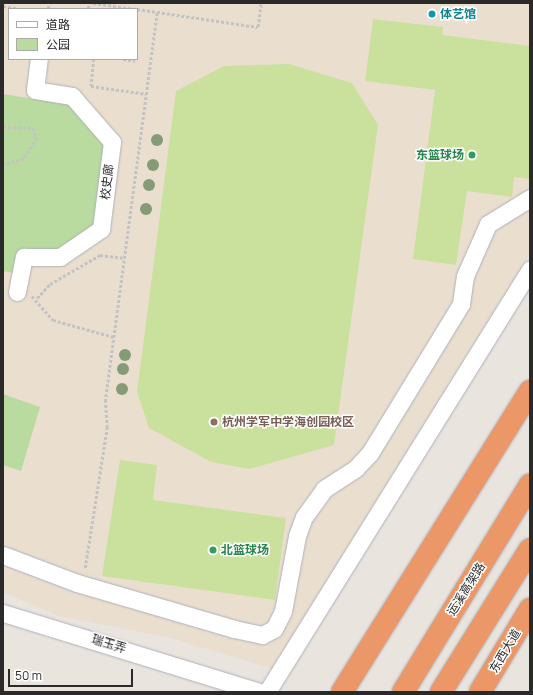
<!DOCTYPE html>
<meta charset="utf-8">
<style>
body{margin:0}
#map{position:relative;width:533px;height:695px;overflow:hidden;background:#eae4de;font-family:Manrope,"Noto Sans SC",sans-serif}
div>[style]{position:absolute}
[style*='--x']{left:calc(var(--x)*1px);top:calc(var(--y)*1px);width:calc(var(--w)*1px);rotate:calc(var(--a)*1deg)}
.education>*{inset:0;background:#eadfcf}
.green>*{inset:0;background:#b9dba0}
.pitch>*{inset:0;background:#c9e19d}
.path>*{height:2.5px;margin-top:-1.25px;transform-origin:0;background:repeating-linear-gradient(90deg,#c3c3c3 0 3px,transparent 0 5px)}
.roads{filter:drop-shadow(0 0 1px #aeb1b9) drop-shadow(0 0 1px #aeb1b9)}
.street>*{height:17px;margin:-8.5px;padding:0 8.5px;transform-origin:8.5px;border-radius:8.5px;background:#fff}
.highway>*{height:22px;margin:-11px;padding:0 11px;transform-origin:11px;border-radius:11px;background:#ec9767}
.trees>*{width:12px;height:12px;margin:-6px;border-radius:50%;background:#859b77}
.dots>*{width:11px;height:11px;translate:-50% -50%;box-sizing:border-box;border:2px solid #fff;border-radius:50%}
span{translate:-50% -50%;white-space:nowrap;text-align:center;line-height:1.15;-webkit-text-stroke:3px #fff;paint-order:stroke}
.culture-label{font-size:12px;color:#0d838f;font-weight:700}
.left{translate:0 -50%;text-align:left}
.leisure-label{font-size:12px;color:#27864d;font-weight:700}
.right{translate:-100% -50%;text-align:right}
.street-label{font-size:12px;color:#2a2a2a}
.education-label{font-size:12px;color:#785e54;font-weight:700}
.frame{position:absolute;inset:0;border:4px solid #2a2a2a;pointer-events:none}
.legend{position:absolute;left:8px;top:8px;width:130px;height:52px;box-sizing:border-box;background:#fff;border:1px solid #aaa;margin:0;padding:5px 7px;list-style:none;font-size:12px;color:#2a2a2a}
.legend li{display:flex;align-items:center;gap:8px;height:20px}
.legend b{width:20px;border:1px solid #aaa}
.scale{position:absolute;left:8px;top:669px;width:125px;height:18px;box-sizing:border-box;border:2px solid #2a2a2a;border-top:0;padding-left:5px;font-size:12px;line-height:14px;white-space:nowrap;color:#2a2a2a;-webkit-text-stroke:3px #fff;paint-order:stroke}
</style>
<div id="map">
<div class="education">
<i style="clip-path:polygon(evenodd,3px 3px,530px 3px,530px 253px,272px 669px,171px 638px,58px 616px,3px 592px,3px 3px,9px 9px,137px 9px,137px 59px,9px 59px,9px 9px)"></i>
</div>
<div class="green">
<i style="clip-path:polygon(3px 94px,71px 105px,108px 147px,97px 226px,58px 254px,22px 252px,18px 274px,3px 271px)"></i>
<i style="clip-path:polygon(3px 394px,40px 407px,21px 471px,3px 465px)"></i>
</div>
<div class="pitch">
<i style="clip-path:polygon(373px 19px,443px 27px,442px 35px,530px 46px,530px 179px,514px 177px,512px 197px,467px 191px,456px 265px,413px 259px,435px 90px,365px 81px)"></i>
<i style="clip-path:polygon(289px 64px,352px 83px,378px 125px,334px 445px,250px 469px,211px 462px,149px 428px,137px 392px,176px 91px,224px 66px)"></i>
<i style="clip-path:polygon(120px 460px,157px 465px,153px 500px,286px 518px,275px 600px,102px 576px)"></i>
</div>
<div class="path">
<i style="--x:93;--y:3;--w:42;--a:8.1"></i>
<i style="--x:3;--y:6;--w:17;--a:10"></i>
<i style="--x:48;--y:9;--w:6;--a:-81"></i>
<i style="--x:88;--y:9;--w:6;--a:-81"></i>
<i style="--x:137;--y:9;--w:122;--a:8.5"></i>
<i style="--x:258;--y:27;--w:24;--a:-83"></i>
<i style="--x:94;--y:59;--w:27;--a:96"></i>
<i style="--x:91;--y:86;--w:56;--a:8.3"></i>
<i style="--x:123;--y:59;--w:12;--a:9"></i>
<i style="--x:3;--y:127;--w:30;--a:2"></i>
<i style="--x:33;--y:128;--w:11;--a:68"></i>
<i style="--x:37;--y:138;--w:25;--a:122"></i>
<i style="--x:24;--y:159;--w:22;--a:164"></i>
<i style="--x:32;--y:296;--w:32;--a:49"></i>
<i style="--x:53;--y:320;--w:63;--a:15.6"></i>
<i style="--x:37;--y:298;--w:19;--a:-47"></i>
<i style="--x:50;--y:284;--w:58;--a:-30.1"></i>
<i style="--x:100;--y:255;--w:23;--a:7"></i>
<i style="--x:85;--y:568;--w:142;--a:-81.1"></i>
<i style="--x:107;--y:428;--w:26;--a:-94"></i>
<i style="--x:105;--y:402;--w:393;--a:-82.4"></i>
</div>
<div class="roads">
<div class="street">
<i style="--x:17;--y:292;--w:36;--a:-79"></i>
<i style="--x:24;--y:257;--w:36;--a:0"></i>
<i style="--x:60;--y:257;--w:50;--a:-34.3"></i>
<i style="--x:101;--y:229;--w:88;--a:-82.8"></i>
<i style="--x:112;--y:142;--w:61;--a:-131"></i>
<i style="--x:72;--y:96;--w:37;--a:-171"></i>
<i style="--x:35;--y:90;--w:31;--a:-83"></i>
<i style="--x:3;--y:555;--w:79;--a:20.7"></i>
<i style="--x:77;--y:583;--w:164;--a:16.3"></i>
<i style="--x:234;--y:629;--w:29;--a:12"></i>
<i style="--x:262;--y:635;--w:13;--a:-27"></i>
<i style="--x:274;--y:629;--w:20;--a:-63"></i>
<i style="--x:283;--y:611;--w:76;--a:-79.4"></i>
<i style="--x:297;--y:536;--w:20;--a:-70"></i>
<i style="--x:304;--y:517;--w:34;--a:-54"></i>
<i style="--x:324;--y:489;--w:38;--a:-33"></i>
<i style="--x:356;--y:468;--w:21;--a:-47"></i>
<i style="--x:370;--y:453;--w:175;--a:-58.6"></i>
<i style="--x:461;--y:304;--w:28;--a:-82"></i>
<i style="--x:465;--y:276;--w:57;--a:-66.1"></i>
<i style="--x:488;--y:224;--w:49;--a:-31.8"></i>
<i style="--x:3;--y:613;--w:268;--a:17.1"></i>
<i style="--x:267;--y:692;--w:498;--a:-58.1"></i>
</div>
<div class="highway">
<i style="--x:342;--y:692;--w:355;--a:-58"></i>
<i style="--x:403;--y:692;--w:243;--a:-58.5"></i>
<i style="--x:441;--y:692;--w:168;--a:-58.1"></i>
<i style="--x:480;--y:692;--w:97;--a:-58.9"></i>
</div>
</div>
<div class="trees">
<i style="left:157px;top:140px"></i>
<i style="left:153px;top:165px"></i>
<i style="left:149px;top:185px"></i>
<i style="left:146px;top:209px"></i>
<i style="left:125px;top:355px"></i>
<i style="left:123px;top:369px"></i>
<i style="left:122px;top:389px"></i>
</div>
<div class="dots">
<i style="left:432px;top:14px;background:#0f9aa8"></i>
<i style="left:472px;top:155px;background:#2e9e5b"></i>
<i style="left:214px;top:422px;background:#8d6e63"></i>
<i style="left:213px;top:550px;background:#2e9e5b"></i>
</div>
<div class="culture-label">
<span class="left" style="left:440px;top:14px">体艺馆</span>
</div>
<div class="leisure-label">
<span class="right" style="left:464px;top:155px">东篮球场</span>
<span class="left" style="left:221px;top:550px">北篮球场</span>
</div>
<div class="street-label">
<span style="left:107px;top:182px;rotate:-83deg">校史廊</span>
<span style="left:466px;top:589px;rotate:-58deg">运溪高架路</span>
<span style="left:109px;top:644px;rotate:17deg">瑞玉弄</span>
<span style="left:505px;top:651px;rotate:-59deg">东西大道</span>
</div>
<div class="education-label">
<span class="left" style="left:222px;top:422px">杭州学军中学海创园校区</span>
</div>
<div class="frame"></div>
<ul class="legend">
<li><b style="height:5px;background:#fff"></b>道路</li>
<li><b style="height:11px;background:#b9dba0"></b>公园</li>
</ul>
<div class="scale">50 m</div>
</div>
